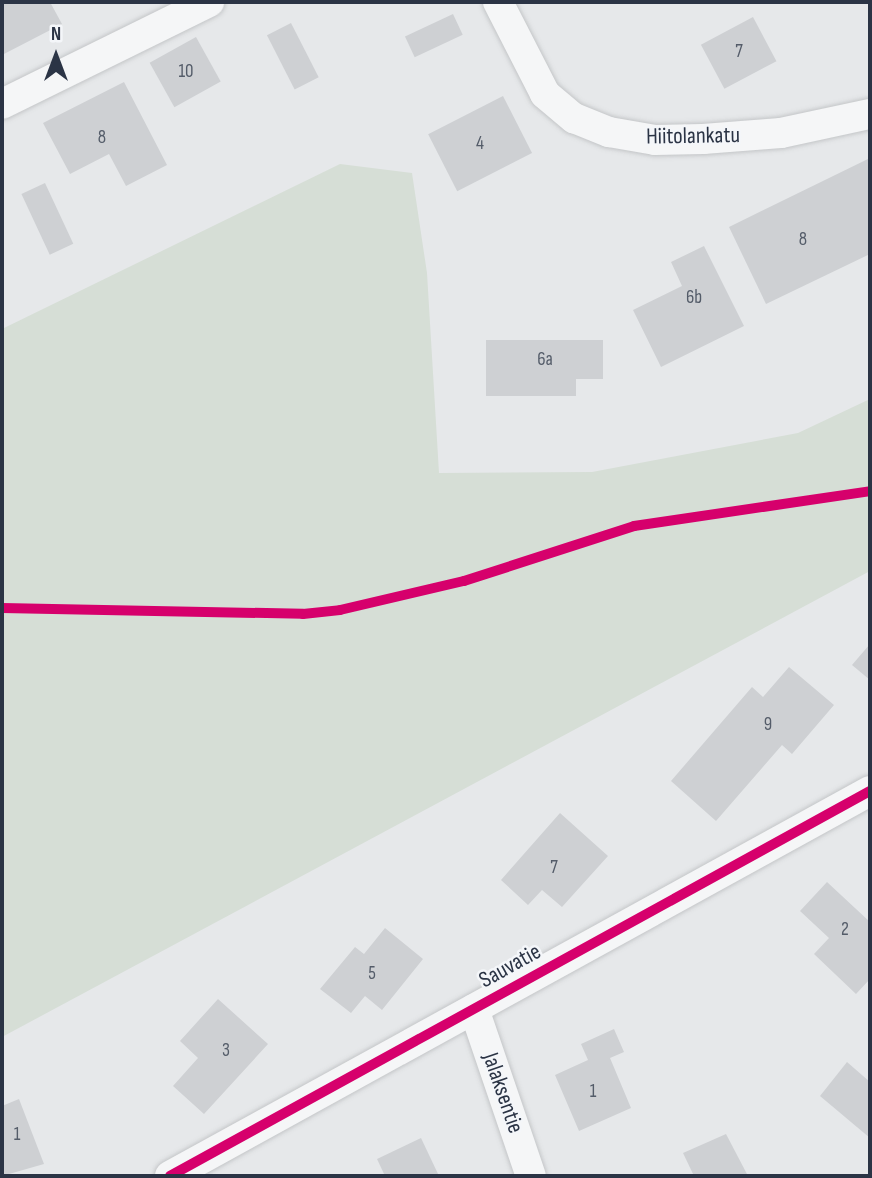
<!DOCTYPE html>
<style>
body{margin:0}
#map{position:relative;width:872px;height:1178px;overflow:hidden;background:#e6e8ea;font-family:"Sofia Sans Condensed",sans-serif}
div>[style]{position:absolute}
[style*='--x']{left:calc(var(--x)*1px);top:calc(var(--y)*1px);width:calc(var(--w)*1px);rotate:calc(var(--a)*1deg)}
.green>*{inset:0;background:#d6ded6}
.building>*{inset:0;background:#ced0d3;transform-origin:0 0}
.roads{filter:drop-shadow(0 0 2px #c4c6c8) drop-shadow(0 0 2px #c4c6c8)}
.street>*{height:30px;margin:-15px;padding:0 15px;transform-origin:15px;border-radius:15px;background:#f5f6f7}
.cycleway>*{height:10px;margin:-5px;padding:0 5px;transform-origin:5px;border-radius:5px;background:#d6006c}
span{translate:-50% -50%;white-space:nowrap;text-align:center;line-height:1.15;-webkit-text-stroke:5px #f4f6f9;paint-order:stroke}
.number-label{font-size:19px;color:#545c69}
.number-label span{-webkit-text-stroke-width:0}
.street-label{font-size:23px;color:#2b3445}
.frame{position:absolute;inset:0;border:4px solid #2b3445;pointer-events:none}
.north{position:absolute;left:21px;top:21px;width:70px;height:70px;-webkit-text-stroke:5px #f4f6f9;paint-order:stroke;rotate:0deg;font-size:19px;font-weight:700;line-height:28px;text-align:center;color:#2b3445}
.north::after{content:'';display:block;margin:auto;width:24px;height:32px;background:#2b3445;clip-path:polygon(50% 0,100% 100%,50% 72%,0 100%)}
</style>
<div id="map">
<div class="green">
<i style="clip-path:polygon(340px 164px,412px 173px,427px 273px,439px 473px,592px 472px,798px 433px,870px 399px,870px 571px,2px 1037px,2px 329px)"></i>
</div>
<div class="building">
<i style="clip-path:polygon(2px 2px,50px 2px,62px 24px,2px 55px)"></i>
<i style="left:453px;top:14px;width:23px;height:53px;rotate:65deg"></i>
<i style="left:753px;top:17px;width:50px;height:59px;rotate:62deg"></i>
<i style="left:291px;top:23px;width:61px;height:27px;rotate:63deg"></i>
<i style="left:196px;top:37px;width:51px;height:53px;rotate:61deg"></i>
<i style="clip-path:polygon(124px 82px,167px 165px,126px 186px,109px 154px,70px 174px,43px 123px)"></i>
<i style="left:503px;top:96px;width:64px;height:84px;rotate:63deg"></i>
<i style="clip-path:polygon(870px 158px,870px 254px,766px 304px,729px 227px)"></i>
<i style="left:45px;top:183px;width:67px;height:26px;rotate:65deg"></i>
<i style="clip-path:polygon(704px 246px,744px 326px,661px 367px,633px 310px,682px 286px,671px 262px)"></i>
<i style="clip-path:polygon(486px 340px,603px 340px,603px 379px,576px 379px,576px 396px,486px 396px)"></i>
<i style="clip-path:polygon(870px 644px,870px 680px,852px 665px)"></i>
<i style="clip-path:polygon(789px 667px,834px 705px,792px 754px,782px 745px,716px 821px,671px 781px,752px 687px,763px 697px)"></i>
<i style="clip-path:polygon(560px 813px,608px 856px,562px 907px,542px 890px,528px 905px,501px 880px)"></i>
<i style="clip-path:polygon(827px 882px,870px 922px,870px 979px,856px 994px,814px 954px,829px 938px,800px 911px)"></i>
<i style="clip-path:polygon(385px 928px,423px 959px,382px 1010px,365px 996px,351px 1013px,320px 989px,355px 947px,364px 954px)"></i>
<i style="clip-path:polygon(218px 999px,268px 1044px,204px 1114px,173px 1086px,198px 1058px,180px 1041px)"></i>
<i style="clip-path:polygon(614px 1029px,624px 1052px,610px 1058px,631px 1108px,579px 1131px,555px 1075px,588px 1060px,581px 1044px)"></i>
<i style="clip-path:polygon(847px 1062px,870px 1082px,870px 1138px,820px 1096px)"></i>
<i style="clip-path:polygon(19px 1099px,44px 1164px,2px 1176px,2px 1106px)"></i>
<i style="clip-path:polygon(726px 1134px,748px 1176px,694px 1176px,683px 1153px)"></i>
<i style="clip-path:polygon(421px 1138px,439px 1176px,385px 1176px,377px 1159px)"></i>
</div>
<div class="roads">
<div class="street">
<i style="--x:498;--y:2;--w:103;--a:62.9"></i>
<i style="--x:545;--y:94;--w:38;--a:40"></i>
<i style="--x:574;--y:118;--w:38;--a:22"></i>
<i style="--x:609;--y:132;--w:47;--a:9.9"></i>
<i style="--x:655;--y:140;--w:48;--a:-1.2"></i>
<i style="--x:703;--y:139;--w:78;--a:-4.4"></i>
<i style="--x:781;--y:133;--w:91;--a:-12.1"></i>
<i style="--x:2;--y:104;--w:231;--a:-26.2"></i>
<i style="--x:474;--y:1009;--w:176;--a:71.2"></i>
<i style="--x:170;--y:1176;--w:799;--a:-28.81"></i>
</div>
</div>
<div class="cycleway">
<i style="--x:2;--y:608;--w:301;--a:1.1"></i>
<i style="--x:303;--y:614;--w:37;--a:-6"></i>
<i style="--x:340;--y:610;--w:127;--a:-13.2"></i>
<i style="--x:464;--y:581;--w:179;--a:-17.9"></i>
<i style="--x:634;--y:526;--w:239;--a:-8.4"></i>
<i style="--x:170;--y:1176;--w:799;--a:-28.81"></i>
</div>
<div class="number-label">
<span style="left:739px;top:52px">7</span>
<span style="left:186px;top:72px">10</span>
<span style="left:102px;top:138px">8</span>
<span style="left:480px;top:144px">4</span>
<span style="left:803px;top:240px">8</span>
<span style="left:694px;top:298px">6b</span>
<span style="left:545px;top:360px">6a</span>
<span style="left:768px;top:725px">9</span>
<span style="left:554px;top:868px">7</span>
<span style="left:845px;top:930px">2</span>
<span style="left:372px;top:974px">5</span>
<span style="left:226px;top:1051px">3</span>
<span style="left:593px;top:1092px">1</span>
<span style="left:17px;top:1135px">1</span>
</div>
<div class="street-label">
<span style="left:693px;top:136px;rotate:-1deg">Hiitolankatu</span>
<span style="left:510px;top:966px;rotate:-29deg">Sauvatie</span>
<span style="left:503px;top:1093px;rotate:71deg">Jalaksentie</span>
</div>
<div class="frame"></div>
<div class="north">N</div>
</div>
